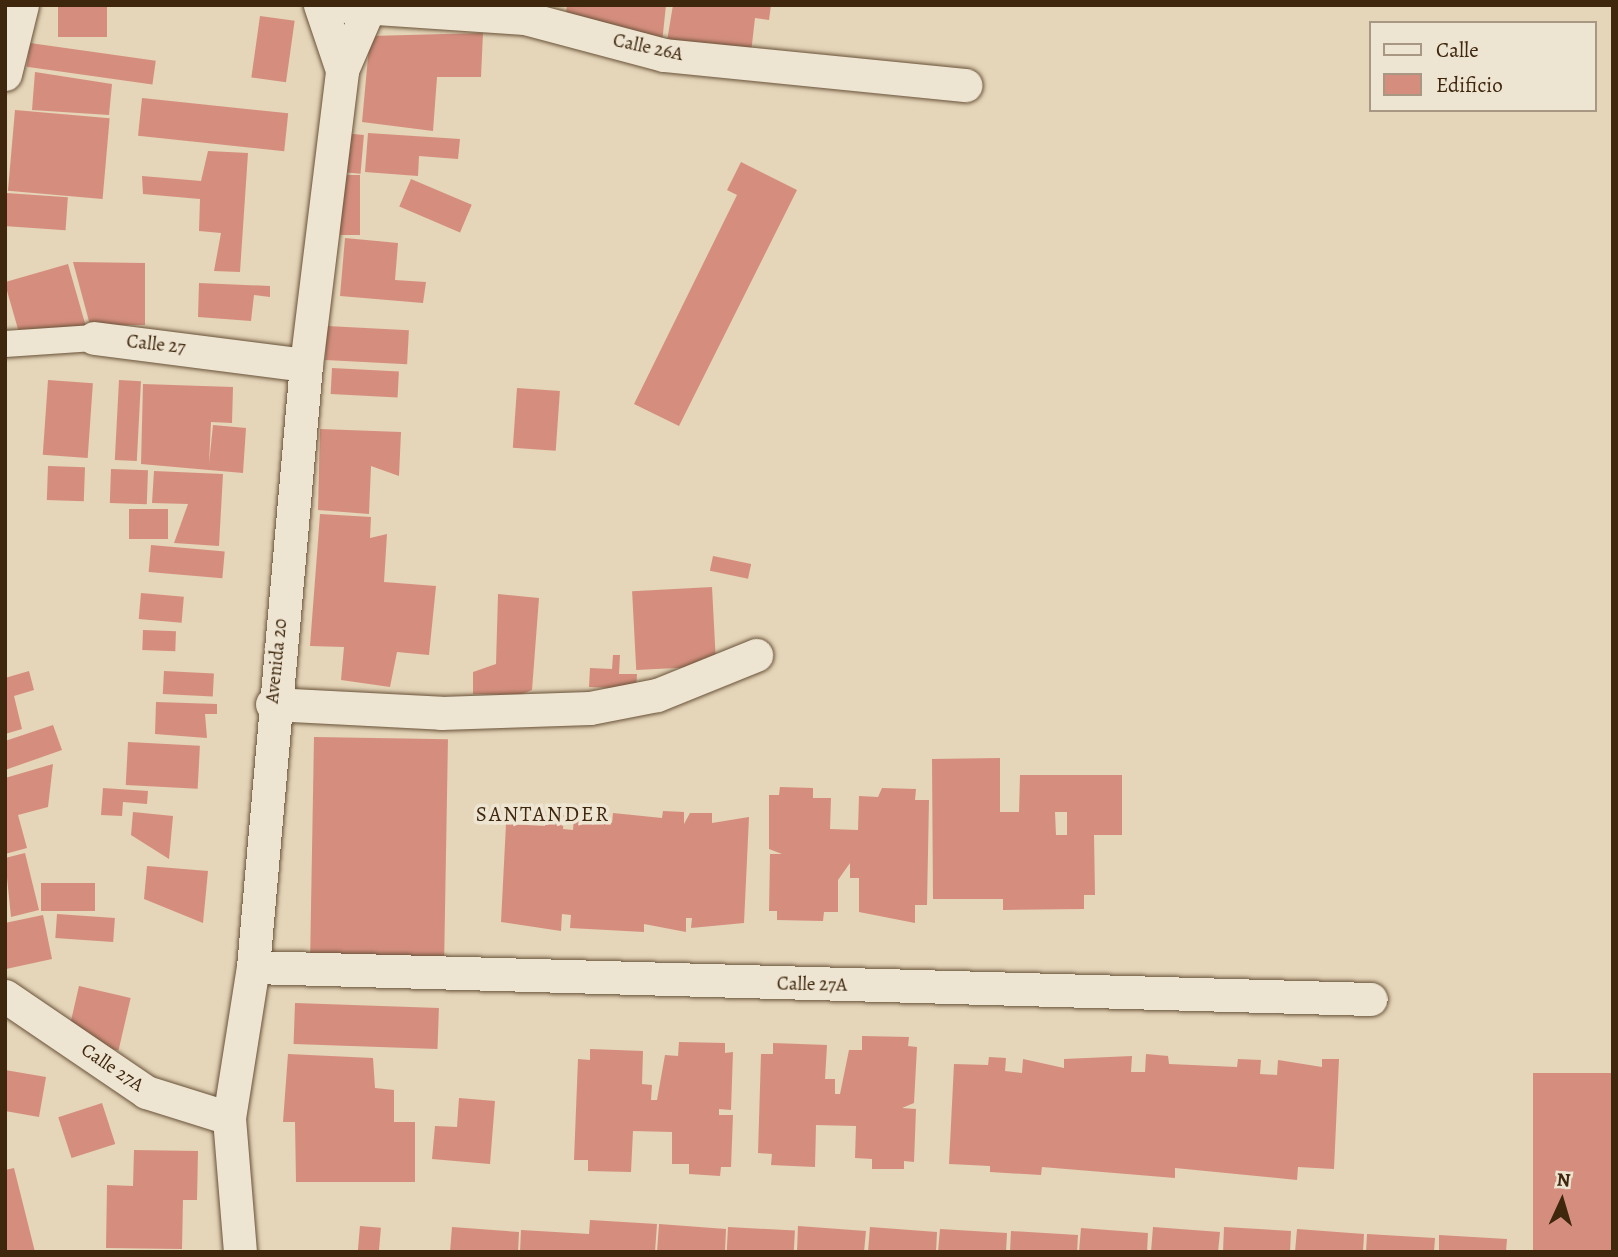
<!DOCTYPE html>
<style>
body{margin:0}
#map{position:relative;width:1618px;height:1257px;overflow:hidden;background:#e5d5b9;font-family:Alegreya,serif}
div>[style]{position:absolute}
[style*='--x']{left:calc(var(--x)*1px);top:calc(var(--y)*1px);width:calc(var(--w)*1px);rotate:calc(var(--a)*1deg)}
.building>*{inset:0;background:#d58e7e;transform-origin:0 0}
.roads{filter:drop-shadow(0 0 2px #685238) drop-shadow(0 0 2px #685238)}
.pedestrian>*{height:26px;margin:-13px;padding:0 13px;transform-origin:13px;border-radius:13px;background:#eee4d2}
.minor>*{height:33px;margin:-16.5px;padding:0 16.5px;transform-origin:16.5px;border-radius:16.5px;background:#eee4d2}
span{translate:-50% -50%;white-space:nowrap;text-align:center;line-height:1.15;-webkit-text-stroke:7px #eee4d2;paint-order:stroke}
.street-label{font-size:19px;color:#3e270d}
.neighbourhood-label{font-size:21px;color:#3e270d;letter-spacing:2px}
.frame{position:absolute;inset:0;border:7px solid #3e270d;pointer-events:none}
.legend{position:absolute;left:1369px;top:21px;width:228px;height:91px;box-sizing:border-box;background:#eee4d2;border:2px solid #a89883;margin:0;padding:9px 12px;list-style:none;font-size:21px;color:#3e270d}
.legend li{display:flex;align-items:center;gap:14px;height:35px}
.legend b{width:35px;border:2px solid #a89883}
.north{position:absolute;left:1527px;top:1166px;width:70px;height:70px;-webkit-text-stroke:5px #eee4d2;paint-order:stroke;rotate:4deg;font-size:19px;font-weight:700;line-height:28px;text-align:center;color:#3e270d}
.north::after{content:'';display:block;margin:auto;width:24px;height:32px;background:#3e270d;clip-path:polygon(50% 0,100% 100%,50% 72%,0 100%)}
</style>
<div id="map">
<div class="building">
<i style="left:58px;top:5px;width:49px;height:32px"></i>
<i style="clip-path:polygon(567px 5px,666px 5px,662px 43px,564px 32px)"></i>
<i style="clip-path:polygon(673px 5px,771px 5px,769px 20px,755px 18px,751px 53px,667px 41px)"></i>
<i style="left:260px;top:16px;width:35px;height:62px;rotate:8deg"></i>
<i style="clip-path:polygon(483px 33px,481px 77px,437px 77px,433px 131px,362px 122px,370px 36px)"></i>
<i style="left:30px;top:43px;width:127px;height:24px;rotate:8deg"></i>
<i style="clip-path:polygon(35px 72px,112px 84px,109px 115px,32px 110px)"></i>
<i style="left:142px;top:98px;width:147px;height:38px;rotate:6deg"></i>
<i style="left:15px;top:110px;width:95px;height:81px;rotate:5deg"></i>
<i style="left:342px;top:133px;width:22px;height:39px;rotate:5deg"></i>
<i style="clip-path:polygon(368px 133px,460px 139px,458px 159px,419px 156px,418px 176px,365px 172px)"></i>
<i style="clip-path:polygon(208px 151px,248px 153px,240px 272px,214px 271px,221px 233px,199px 231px,200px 199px,143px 194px,142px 176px,201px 181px)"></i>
<i style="clip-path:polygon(741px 162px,797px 190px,679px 426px,634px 404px,737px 195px,727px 190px)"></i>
<i style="left:340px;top:175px;width:20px;height:60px"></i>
<i style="left:411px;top:179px;width:66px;height:30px;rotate:23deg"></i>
<i style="left:6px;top:193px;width:62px;height:33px;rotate:4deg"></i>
<i style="clip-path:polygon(345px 238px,398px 243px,395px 280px,426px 282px,423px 303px,340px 296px)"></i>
<i style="clip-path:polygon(73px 262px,145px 263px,145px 325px,90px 325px)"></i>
<i style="left:68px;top:264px;width:65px;height:66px;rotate:74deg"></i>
<i style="clip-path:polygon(199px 283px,270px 286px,270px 297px,254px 295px,251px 321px,198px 317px)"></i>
<i style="left:327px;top:326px;width:82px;height:34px;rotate:3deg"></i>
<i style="left:332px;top:368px;width:67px;height:26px;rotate:3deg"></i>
<i style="left:48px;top:380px;width:45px;height:75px;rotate:4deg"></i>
<i style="left:119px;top:380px;width:22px;height:80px;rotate:3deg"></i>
<i style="clip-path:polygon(143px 384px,233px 387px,232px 423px,211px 422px,209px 464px,213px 425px,246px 428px,243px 473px,141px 464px)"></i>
<i style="left:517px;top:388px;width:43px;height:60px;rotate:4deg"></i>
<i style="clip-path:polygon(320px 429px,401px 432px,399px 476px,371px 466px,369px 514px,318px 510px)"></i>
<i style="left:48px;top:466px;width:37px;height:34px;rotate:2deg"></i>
<i style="left:111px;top:469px;width:37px;height:34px;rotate:2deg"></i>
<i style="clip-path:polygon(154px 471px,223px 474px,219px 546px,174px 543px,188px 504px,152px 503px)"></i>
<i style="left:129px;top:509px;width:39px;height:30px"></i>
<i style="clip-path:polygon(320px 514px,371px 517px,370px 538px,387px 534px,384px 582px,436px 586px,429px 655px,397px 652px,390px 687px,341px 680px,344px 647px,310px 646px)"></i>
<i style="left:151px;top:545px;width:74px;height:27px;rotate:5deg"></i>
<i style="left:713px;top:556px;width:39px;height:15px;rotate:12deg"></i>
<i style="left:712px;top:587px;width:79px;height:80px;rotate:87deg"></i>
<i style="left:141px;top:593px;width:43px;height:26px;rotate:5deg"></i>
<i style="clip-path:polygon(498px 594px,539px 598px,532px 690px,520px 695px,473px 694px,473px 672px,496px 664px)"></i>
<i style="left:143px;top:630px;width:33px;height:20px;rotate:2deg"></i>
<i style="clip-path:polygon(613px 655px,620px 655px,619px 674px,637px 674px,636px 689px,589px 687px,590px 668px,612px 669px)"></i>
<i style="clip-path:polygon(29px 671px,34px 690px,14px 696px,22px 729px,5px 734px,5px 678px)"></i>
<i style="left:164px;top:671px;width:50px;height:23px;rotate:3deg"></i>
<i style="clip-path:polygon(156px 702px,217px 704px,217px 714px,205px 714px,207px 738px,155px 734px)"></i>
<i style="clip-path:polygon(53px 725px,62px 750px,5px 770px,5px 741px)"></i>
<i style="left:314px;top:737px;width:134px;height:223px;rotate:1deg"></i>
<i style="left:128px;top:742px;width:72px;height:43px;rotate:3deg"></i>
<i style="clip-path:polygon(evenodd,1000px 758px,1000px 812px,1019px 812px,1020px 775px,1122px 775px,1122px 835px,1094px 835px,1095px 895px,1084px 895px,1084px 909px,1003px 910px,1003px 899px,933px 899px,932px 759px,1000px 758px,1055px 812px,1067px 812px,1067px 835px,1056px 835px,1055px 812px)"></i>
<i style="clip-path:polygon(53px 764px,48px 807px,18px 815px,27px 848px,5px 854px,5px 778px)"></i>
<i style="clip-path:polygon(780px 787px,813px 788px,813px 798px,831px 798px,830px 829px,858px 830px,859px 796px,878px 797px,882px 788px,916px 789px,915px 800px,929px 800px,927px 905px,915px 905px,915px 923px,859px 912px,859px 878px,850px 878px,850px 863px,838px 880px,838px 912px,824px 912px,823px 921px,777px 920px,777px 911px,769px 911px,770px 854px,782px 854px,769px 849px,769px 795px,779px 795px)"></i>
<i style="clip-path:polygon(103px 788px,148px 791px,147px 804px,123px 802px,122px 816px,101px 815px)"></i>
<i style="clip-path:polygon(663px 811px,684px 812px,684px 824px,690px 813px,712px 813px,712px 823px,749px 817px,744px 923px,691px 928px,692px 918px,686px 918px,686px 932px,644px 924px,644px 932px,570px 928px,571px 915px,562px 914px,561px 931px,501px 922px,506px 824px,545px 826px,545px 815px,564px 815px,563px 829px,573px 830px,574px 816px,612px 823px,613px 813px,662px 818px)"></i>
<i style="clip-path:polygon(133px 812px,173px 816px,169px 859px,131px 835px)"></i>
<i style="clip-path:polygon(25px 853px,39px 910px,11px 917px,5px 858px)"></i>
<i style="clip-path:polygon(147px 866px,208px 871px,203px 923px,144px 899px)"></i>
<i style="left:95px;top:883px;width:28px;height:54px;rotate:90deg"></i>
<i style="left:57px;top:914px;width:58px;height:24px;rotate:4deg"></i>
<i style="clip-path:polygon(43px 915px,52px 959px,6px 969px,5px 923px)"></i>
<i style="left:79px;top:986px;width:53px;height:54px;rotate:13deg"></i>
<i style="left:295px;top:1003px;width:144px;height:41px;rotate:2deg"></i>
<i style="clip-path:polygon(862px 1036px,909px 1037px,908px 1046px,917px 1047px,914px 1103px,902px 1108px,916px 1109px,914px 1162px,904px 1161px,904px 1169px,872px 1169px,872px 1159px,855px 1158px,856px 1126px,816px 1125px,815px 1167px,771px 1165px,772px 1154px,758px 1153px,761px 1054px,773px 1054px,773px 1043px,827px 1045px,825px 1079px,835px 1079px,835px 1094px,840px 1094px,849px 1050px,862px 1050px)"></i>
<i style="clip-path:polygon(679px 1042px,725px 1043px,725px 1053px,733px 1052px,731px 1110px,719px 1109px,719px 1115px,733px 1115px,731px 1167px,721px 1167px,720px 1176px,689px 1174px,689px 1164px,672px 1164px,672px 1132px,633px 1131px,631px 1172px,588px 1171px,588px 1160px,574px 1160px,578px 1059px,590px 1060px,590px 1049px,643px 1051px,642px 1084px,652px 1085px,651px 1100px,657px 1100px,665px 1055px,678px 1056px)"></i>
<i style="clip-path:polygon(288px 1054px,373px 1058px,375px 1088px,394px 1090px,394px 1122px,415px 1122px,415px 1182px,296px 1182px,295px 1122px,283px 1122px)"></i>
<i style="clip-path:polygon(1146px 1054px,1168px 1056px,1169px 1064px,1237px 1067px,1238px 1059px,1261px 1060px,1260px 1074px,1277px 1075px,1278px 1060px,1322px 1067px,1322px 1059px,1339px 1059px,1334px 1169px,1298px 1167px,1297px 1180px,1175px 1168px,1175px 1178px,1042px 1167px,1041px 1175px,990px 1172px,990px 1166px,949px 1164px,954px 1064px,988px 1065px,989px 1057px,1006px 1058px,1005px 1071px,1022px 1073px,1023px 1059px,1064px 1068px,1064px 1059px,1132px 1056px,1131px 1072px,1145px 1072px)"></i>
<i style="clip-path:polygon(5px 1070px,46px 1077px,39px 1117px,5px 1111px)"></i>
<i style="left:1613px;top:1073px;width:179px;height:80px;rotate:90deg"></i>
<i style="clip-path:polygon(459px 1098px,495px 1101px,490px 1164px,432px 1159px,435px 1126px,457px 1127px)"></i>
<i style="left:102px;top:1103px;width:43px;height:46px;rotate:72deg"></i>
<i style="clip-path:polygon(134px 1150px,198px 1151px,197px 1200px,183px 1200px,182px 1249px,106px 1248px,107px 1185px,133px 1186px)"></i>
<i style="clip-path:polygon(14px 1168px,35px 1252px,5px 1252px,5px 1170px)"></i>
<i style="clip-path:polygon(590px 1220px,657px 1224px,655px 1252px,520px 1252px,521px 1230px,589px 1234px)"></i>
<i style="clip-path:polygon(659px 1224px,726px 1229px,725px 1252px,657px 1252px)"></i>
<i style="left:360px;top:1226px;width:21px;height:26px;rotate:5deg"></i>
<i style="clip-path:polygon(798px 1226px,866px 1231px,864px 1252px,797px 1252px)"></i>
<i style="clip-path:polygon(452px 1227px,519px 1232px,518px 1252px,450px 1252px)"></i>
<i style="left:728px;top:1227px;width:67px;height:25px;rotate:3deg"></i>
<i style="clip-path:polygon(870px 1227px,937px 1232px,936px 1252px,868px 1252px)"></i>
<i style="clip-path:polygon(1153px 1227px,1220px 1232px,1218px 1252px,1151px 1252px)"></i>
<i style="clip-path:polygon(1224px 1227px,1291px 1231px,1290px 1252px,1223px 1252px)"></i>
<i style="clip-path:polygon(1081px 1228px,1148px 1233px,1147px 1252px,1079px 1252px)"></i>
<i style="clip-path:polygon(940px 1229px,1007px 1233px,1006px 1252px,938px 1252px)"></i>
<i style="clip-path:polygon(1297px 1229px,1364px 1234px,1363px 1252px,1295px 1252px)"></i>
<i style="clip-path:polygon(1011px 1231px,1078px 1235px,1077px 1252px,1010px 1252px)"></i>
<i style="clip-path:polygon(1367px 1234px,1435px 1238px,1434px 1252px,1366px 1252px)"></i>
<i style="clip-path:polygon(1439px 1235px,1507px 1239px,1506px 1252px,1439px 1252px)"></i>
</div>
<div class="roads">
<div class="pedestrian">
<i style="--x:5;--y:344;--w:89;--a:-3.9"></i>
</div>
<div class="minor">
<i style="--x:320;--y:5;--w:69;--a:71.3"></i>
<i style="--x:332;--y:5;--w:193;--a:3.9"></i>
<i style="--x:525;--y:18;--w:144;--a:14.9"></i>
<i style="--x:664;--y:55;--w:303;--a:5.7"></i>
<i style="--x:5;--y:74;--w:71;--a:-76.2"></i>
<i style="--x:94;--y:338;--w:214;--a:7.3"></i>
<i style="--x:272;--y:704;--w:169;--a:3"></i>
<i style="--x:441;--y:713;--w:149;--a:-1.9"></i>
<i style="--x:590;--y:708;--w:68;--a:-11"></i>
<i style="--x:657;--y:695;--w:107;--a:-22"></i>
<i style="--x:253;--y:967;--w:1118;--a:1.64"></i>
<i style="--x:5;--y:996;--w:171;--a:34.2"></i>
<i style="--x:146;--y:1092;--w:87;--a:17.4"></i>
<i style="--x:240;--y:1252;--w:134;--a:-94.7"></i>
<i style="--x:229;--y:1118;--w:153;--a:-81"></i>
<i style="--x:253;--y:967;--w:604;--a:-84.97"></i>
<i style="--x:306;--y:365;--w:297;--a:-83"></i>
<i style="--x:342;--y:70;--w:71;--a:-66.7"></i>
</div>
</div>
<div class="street-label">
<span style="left:648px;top:48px;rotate:12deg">Calle 26A</span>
<span style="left:156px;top:345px;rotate:6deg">Calle 27</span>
<span style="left:277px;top:661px;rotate:-84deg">Avenida 20</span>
<span style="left:812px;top:985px;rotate:1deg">Calle 27A</span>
<span style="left:112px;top:1068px;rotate:34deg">Calle 27A</span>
</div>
<div class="neighbourhood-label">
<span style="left:543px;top:814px">SANTANDER</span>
</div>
<div class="frame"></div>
<ul class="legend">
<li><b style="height:9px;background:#eee4d2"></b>Calle</li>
<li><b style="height:19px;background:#d58e7e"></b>Edificio</li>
</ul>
<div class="north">N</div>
</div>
